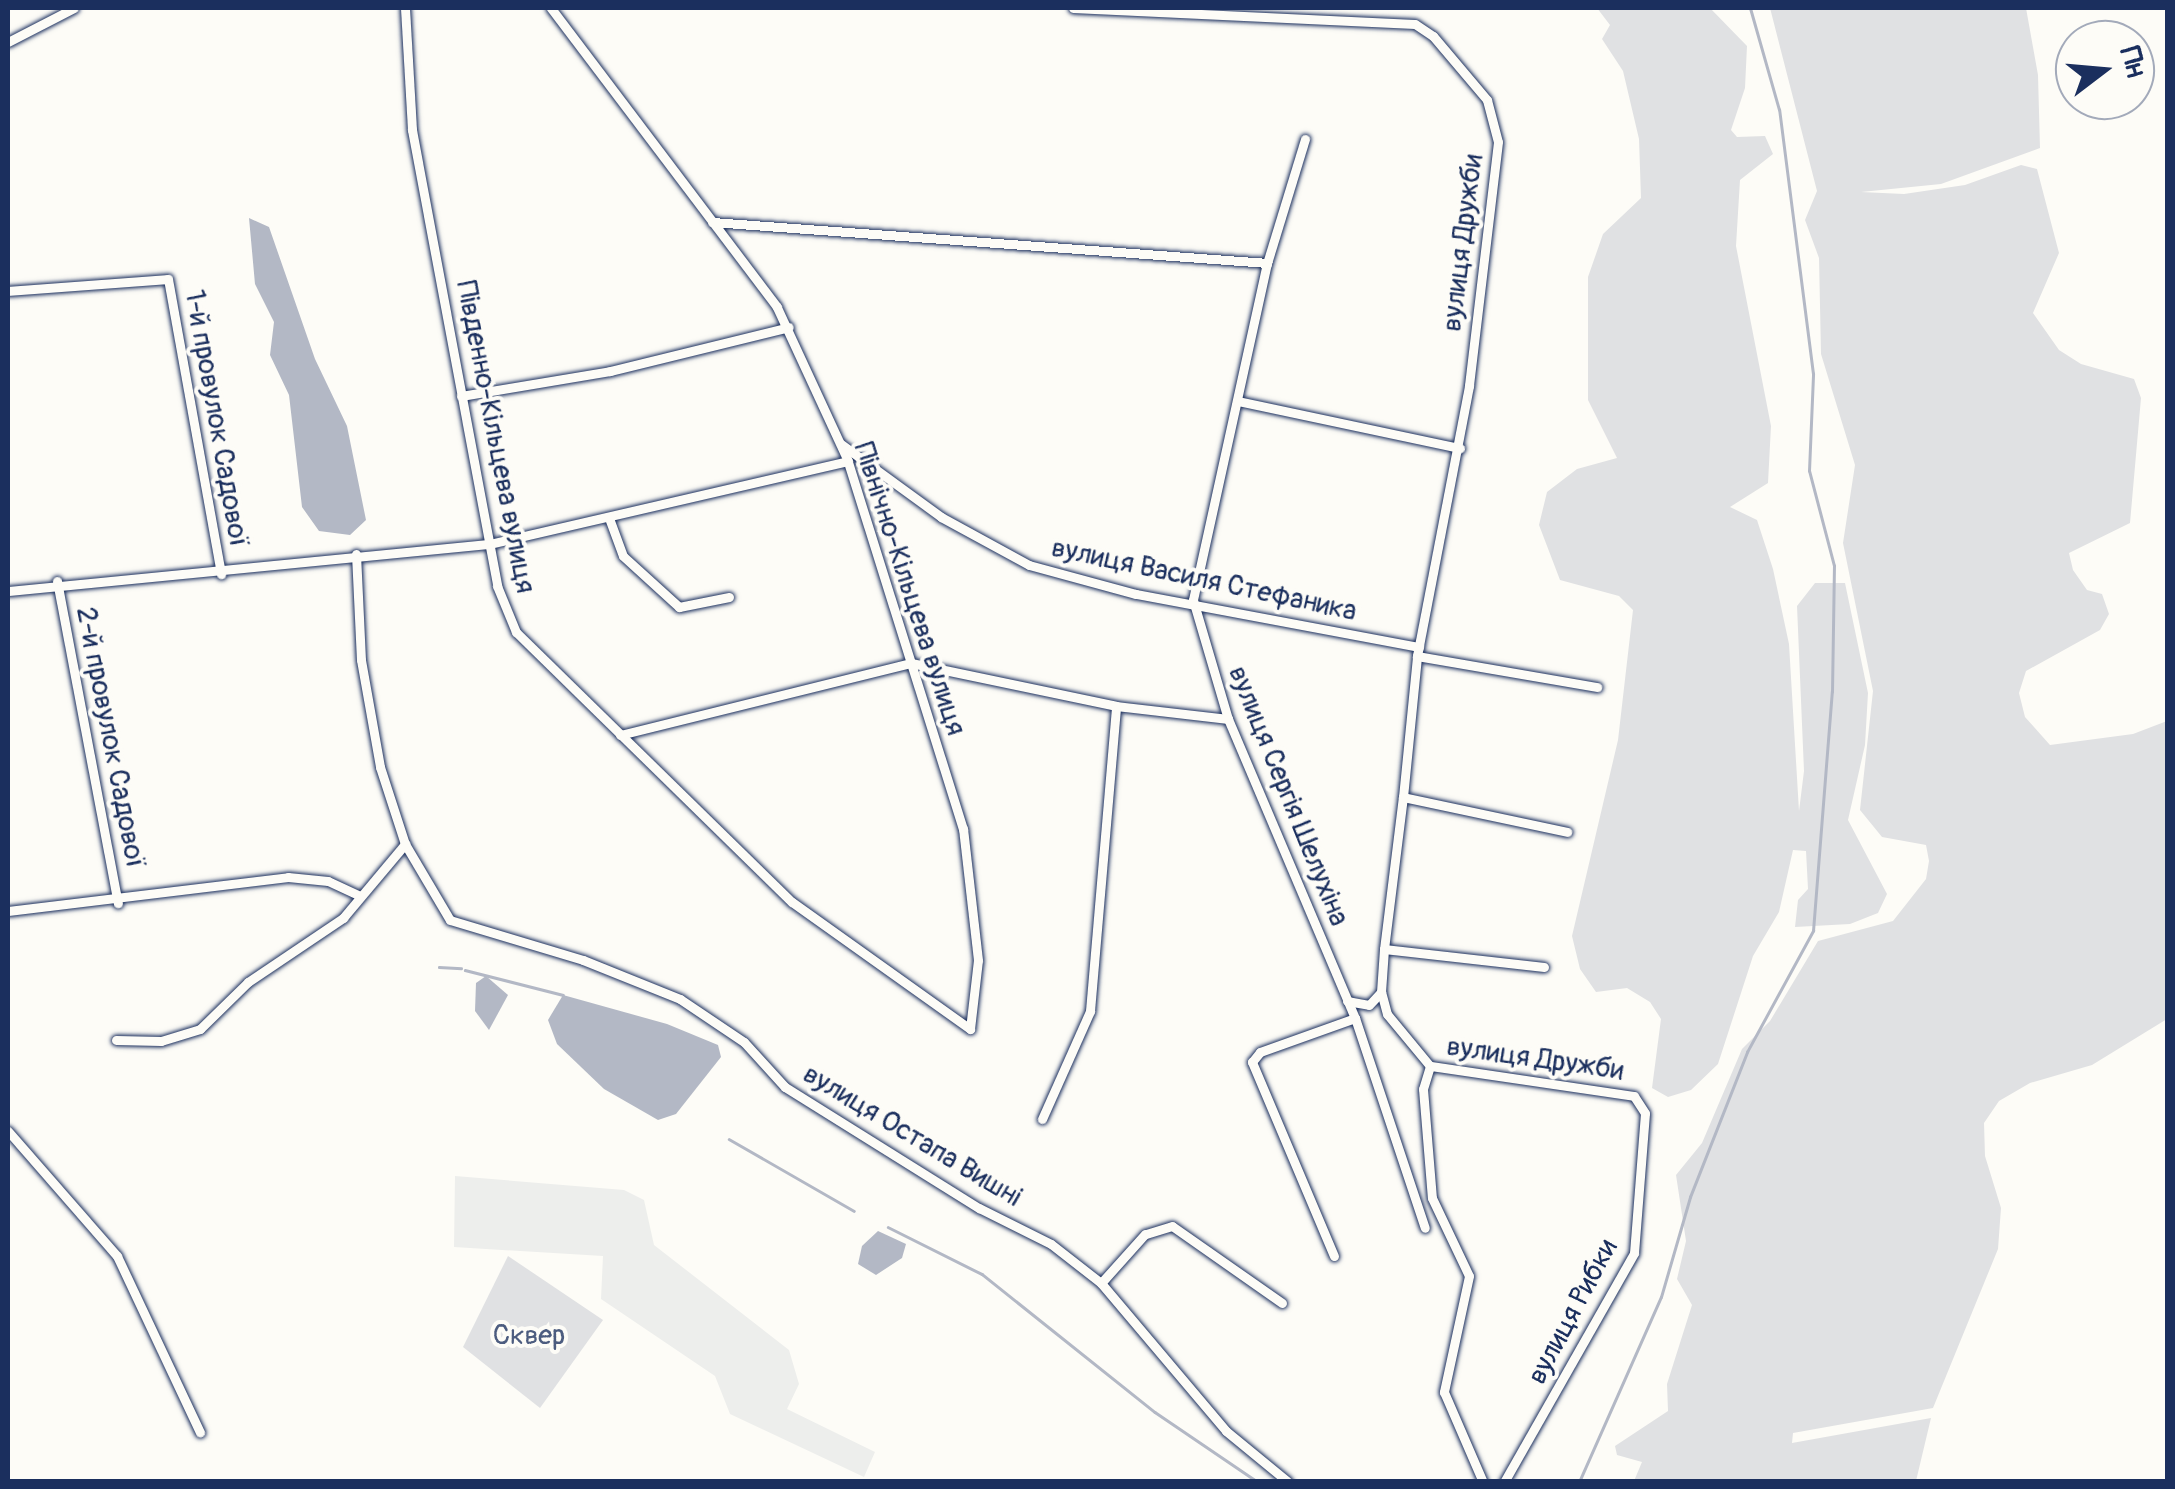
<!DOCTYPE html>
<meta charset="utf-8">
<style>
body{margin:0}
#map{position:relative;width:2175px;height:1489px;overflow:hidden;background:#fdfcf7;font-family:Pangolin,sans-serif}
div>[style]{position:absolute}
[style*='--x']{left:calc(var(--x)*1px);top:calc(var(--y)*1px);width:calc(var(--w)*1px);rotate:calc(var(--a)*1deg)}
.built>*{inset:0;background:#edeeec}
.green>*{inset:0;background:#e0e1e3}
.water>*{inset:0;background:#b3b8c5}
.stream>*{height:2.5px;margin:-1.25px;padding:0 1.25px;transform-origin:1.25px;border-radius:1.25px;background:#b3b8c5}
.roads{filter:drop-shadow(0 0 2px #1b2f5e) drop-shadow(0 0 2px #1b2f5e)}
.minor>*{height:9px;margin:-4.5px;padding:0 4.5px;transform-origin:4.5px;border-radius:4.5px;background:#fdfcf7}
span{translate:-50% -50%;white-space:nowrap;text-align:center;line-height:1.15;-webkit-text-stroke:8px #fdfcf7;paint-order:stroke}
.street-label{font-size:28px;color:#1b2f5e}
.park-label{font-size:28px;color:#4c5c7f}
.frame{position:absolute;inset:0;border:10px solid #1b2f5e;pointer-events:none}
.north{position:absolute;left:2055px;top:20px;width:100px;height:100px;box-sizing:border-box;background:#fdfcf7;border:2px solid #a3aaba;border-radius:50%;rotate:74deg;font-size:28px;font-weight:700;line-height:40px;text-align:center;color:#1b2f5e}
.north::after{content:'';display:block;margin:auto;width:35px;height:45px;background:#1b2f5e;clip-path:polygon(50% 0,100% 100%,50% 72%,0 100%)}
</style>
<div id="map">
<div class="built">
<i style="clip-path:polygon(455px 1176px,624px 1190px,644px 1200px,654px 1245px,789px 1350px,799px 1384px,787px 1409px,875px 1452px,864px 1477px,730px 1414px,715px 1376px,601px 1299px,603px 1256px,454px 1247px)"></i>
</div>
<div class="green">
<i style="clip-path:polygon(1597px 8px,1710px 8px,1747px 46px,1745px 88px,1731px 130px,1737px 137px,1765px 136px,1773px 154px,1740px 180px,1736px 246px,1771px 426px,1768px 483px,1730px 507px,1757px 520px,1773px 569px,1789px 644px,1799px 811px,1804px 771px,1797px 606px,1815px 583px,1845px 583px,1868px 693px,1865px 745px,1848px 820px,1887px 894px,1878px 913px,1850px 924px,1795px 927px,1798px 900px,1808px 889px,1806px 851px,1793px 850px,1779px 912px,1753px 956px,1718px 1064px,1691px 1090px,1668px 1097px,1652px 1088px,1661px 1019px,1650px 1002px,1627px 988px,1596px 992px,1580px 969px,1572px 936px,1618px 740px,1633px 610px,1619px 596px,1560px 580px,1539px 525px,1547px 492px,1577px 469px,1617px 458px,1588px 400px,1588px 277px,1603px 234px,1641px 198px,1639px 139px,1623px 71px,1602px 39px,1610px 25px)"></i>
<i style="clip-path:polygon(1770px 8px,2026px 8px,2038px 75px,2040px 148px,1941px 184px,1861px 192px,1904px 194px,1965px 185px,2021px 165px,2037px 169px,2059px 253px,2033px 313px,2059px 350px,2081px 364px,2134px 379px,2141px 398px,2130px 523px,2069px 553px,2073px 570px,2087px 590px,2102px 594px,2109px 614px,2100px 630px,2026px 671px,2019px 693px,2025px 717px,2050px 745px,2133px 734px,2167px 721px,2167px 1019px,2092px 1065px,2030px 1083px,1999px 1101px,1984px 1123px,1985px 1156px,2001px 1208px,1998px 1249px,1933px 1408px,1793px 1433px,1792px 1443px,1931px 1418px,1916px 1481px,1634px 1481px,1642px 1462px,1617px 1455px,1615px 1446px,1668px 1411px,1667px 1384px,1692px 1305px,1677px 1279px,1686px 1241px,1676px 1175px,1702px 1143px,1742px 1049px,1770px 1021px,1818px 941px,1893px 921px,1926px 879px,1929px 861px,1926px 845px,1882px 837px,1860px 810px,1873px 691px,1843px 543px,1855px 465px,1821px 354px,1819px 258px,1805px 220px,1817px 191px)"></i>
<i style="clip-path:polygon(508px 1256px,603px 1320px,540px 1408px,463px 1347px)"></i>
</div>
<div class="water">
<i style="clip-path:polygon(249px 218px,269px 227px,315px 359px,347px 426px,366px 520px,350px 535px,319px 531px,302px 507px,289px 395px,270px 355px,274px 322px,255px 284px)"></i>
<i style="clip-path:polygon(486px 976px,508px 995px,489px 1030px,475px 1011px,476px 983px)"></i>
<i style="clip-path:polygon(563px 995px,667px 1024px,718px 1045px,721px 1057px,676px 1114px,658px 1120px,604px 1089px,557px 1044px,548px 1020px)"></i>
<i style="clip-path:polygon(878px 1231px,906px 1244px,902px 1258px,876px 1275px,858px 1264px,862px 1246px)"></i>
</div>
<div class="stream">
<i style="--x:439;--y:967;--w:22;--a:3"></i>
<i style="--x:465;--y:970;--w:101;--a:14.3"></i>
<i style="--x:729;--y:1139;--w:144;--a:29.9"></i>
<i style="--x:888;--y:1227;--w:105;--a:26.6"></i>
<i style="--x:982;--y:1274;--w:221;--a:38.6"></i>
<i style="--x:1155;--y:1412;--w:125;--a:34.2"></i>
<i style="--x:1579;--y:1482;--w:202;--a:-66.1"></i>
<i style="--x:1661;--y:1297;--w:104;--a:-73.8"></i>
<i style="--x:1690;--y:1197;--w:156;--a:-68.5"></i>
<i style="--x:1747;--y:1052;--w:138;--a:-61.4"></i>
<i style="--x:1813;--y:931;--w:240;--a:-85.5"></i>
<i style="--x:1832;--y:692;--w:126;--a:-89.1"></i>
<i style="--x:1834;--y:566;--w:98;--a:-104.7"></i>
<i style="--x:1809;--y:471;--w:97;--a:-87.6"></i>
<i style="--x:1813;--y:374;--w:266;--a:-97.3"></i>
<i style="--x:1779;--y:110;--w:106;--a:-105.9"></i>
</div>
<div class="roads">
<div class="minor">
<i style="--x:405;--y:8;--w:122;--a:86.7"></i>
<i style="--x:412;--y:130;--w:464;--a:79.4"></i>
<i style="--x:497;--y:586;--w:50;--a:67.6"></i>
<i style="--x:516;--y:632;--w:386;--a:44.4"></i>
<i style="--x:792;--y:902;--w:219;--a:35.5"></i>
<i style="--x:970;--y:1029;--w:69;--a:-83.4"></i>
<i style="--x:978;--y:960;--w:132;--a:-96.5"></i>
<i style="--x:963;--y:829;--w:386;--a:-107.4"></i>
<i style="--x:848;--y:461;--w:170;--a:-114.8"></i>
<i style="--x:777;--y:307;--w:375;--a:-127.1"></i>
<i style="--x:1073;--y:8;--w:342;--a:2.7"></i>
<i style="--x:1415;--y:24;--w:22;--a:34"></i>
<i style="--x:1433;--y:36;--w:84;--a:49.8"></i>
<i style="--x:1487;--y:100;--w:43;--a:75.3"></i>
<i style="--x:1498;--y:142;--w:246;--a:96.8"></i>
<i style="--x:1469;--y:386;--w:275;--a:100.9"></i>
<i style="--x:8;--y:42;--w:74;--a:-27.3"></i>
<i style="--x:1305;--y:139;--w:130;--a:107"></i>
<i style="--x:1267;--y:263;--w:345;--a:102.4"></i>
<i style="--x:1193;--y:600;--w:124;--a:73.6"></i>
<i style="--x:1228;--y:719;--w:325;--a:67"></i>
<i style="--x:1355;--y:1018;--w:221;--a:71.6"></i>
<i style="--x:712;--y:222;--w:557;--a:4.22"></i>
<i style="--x:8;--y:291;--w:160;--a:-4.3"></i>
<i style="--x:168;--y:279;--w:300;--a:79.8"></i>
<i style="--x:461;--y:396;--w:151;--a:-9.5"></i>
<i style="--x:610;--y:371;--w:184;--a:-13.8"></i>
<i style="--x:1238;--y:401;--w:227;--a:12"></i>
<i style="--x:841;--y:444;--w:124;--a:36.1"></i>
<i style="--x:941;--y:517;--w:100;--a:28.6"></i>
<i style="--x:1029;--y:565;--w:111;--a:15.2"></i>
<i style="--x:1136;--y:594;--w:288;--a:10.6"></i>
<i style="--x:609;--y:518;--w:40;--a:69.8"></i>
<i style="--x:623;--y:556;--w:76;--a:42.3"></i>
<i style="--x:679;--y:607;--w:51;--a:-11.3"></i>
<i style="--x:356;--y:554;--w:106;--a:87.3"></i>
<i style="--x:361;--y:660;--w:109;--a:79.9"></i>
<i style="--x:380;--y:767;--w:81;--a:72"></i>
<i style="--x:405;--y:844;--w:88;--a:59.4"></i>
<i style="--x:450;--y:920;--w:139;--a:16.7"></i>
<i style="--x:583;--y:960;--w:105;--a:21.9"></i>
<i style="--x:680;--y:999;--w:77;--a:33.9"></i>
<i style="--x:744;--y:1042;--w:61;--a:47.7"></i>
<i style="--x:785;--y:1087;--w:229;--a:32"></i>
<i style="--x:979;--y:1208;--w:80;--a:26.6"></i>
<i style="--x:1051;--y:1244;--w:63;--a:38"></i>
<i style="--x:57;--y:581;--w:328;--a:79.3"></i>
<i style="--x:8;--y:591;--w:483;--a:-5.6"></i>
<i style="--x:489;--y:544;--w:368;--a:-13"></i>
<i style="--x:620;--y:735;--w:300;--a:-13.9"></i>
<i style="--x:911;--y:663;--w:209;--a:11.8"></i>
<i style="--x:1116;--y:706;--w:113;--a:6.6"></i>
<i style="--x:1403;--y:797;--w:142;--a:-84.3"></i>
<i style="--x:1417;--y:656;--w:183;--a:9.8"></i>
<i style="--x:8;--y:911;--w:282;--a:-6.9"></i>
<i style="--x:288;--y:877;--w:40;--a:5.7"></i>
<i style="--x:328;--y:881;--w:35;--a:25"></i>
<i style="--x:1384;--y:949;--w:153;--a:-82.9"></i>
<i style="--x:1403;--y:797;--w:168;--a:12"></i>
<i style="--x:1347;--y:1001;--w:22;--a:10"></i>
<i style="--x:1369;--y:1005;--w:18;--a:-47"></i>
<i style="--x:116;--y:1040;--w:45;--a:1.3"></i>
<i style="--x:161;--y:1041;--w:41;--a:-17.1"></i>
<i style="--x:200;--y:1029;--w:67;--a:-44.4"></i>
<i style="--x:248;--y:982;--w:115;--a:-34"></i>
<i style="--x:343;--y:918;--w:97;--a:-50"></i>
<i style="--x:1430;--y:1066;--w:24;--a:107"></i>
<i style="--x:1423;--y:1089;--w:109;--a:85.3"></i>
<i style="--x:1432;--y:1198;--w:86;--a:64.6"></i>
<i style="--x:1469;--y:1276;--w:119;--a:102.2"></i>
<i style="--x:1444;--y:1392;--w:98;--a:66.6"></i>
<i style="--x:1042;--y:1119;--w:118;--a:-66"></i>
<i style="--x:1090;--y:1011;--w:306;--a:-85.1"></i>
<i style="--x:8;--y:1131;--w:166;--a:48.9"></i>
<i style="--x:117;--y:1256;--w:195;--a:64.8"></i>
<i style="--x:1334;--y:1256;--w:211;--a:-112.9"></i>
<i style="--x:1252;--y:1062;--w:13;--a:-51"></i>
<i style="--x:1260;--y:1052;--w:101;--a:-19.7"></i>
<i style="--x:1282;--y:1303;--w:134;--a:-145"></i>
<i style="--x:1172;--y:1226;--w:28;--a:163"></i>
<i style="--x:1145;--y:1234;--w:66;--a:131.9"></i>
<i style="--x:1101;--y:1283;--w:194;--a:49.8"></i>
<i style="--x:1226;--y:1431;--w:80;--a:39.4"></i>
<i style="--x:1504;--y:1482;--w:263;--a:-60.4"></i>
<i style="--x:1634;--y:1253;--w:140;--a:-85.5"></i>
<i style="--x:1645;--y:1113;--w:20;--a:-123"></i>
<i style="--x:1634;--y:1096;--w:206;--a:-171.6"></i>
<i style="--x:1430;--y:1066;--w:67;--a:-129.6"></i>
<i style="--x:1387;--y:1014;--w:23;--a:-105"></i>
<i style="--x:1381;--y:992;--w:43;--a:-86"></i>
<i style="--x:1384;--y:949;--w:161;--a:6.4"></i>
</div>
</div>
<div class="street-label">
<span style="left:1463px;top:243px;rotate:-83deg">вулиця Дружби</span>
<span style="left:216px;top:419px;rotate:80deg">1-й провулок Садової</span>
<span style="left:495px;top:437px;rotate:79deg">Південно-Кільцева вулиця</span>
<span style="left:1204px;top:580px;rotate:12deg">вулиця Василя Стефаника</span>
<span style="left:909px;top:589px;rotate:72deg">Північно-Кільцева вулиця</span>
<span style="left:110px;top:738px;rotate:79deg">2-й провулок Садової</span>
<span style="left:1288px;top:796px;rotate:68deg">вулиця Сергія Шелухіна</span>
<span style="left:1535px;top:1059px;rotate:8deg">вулиця Дружби</span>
<span style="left:912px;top:1136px;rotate:31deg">вулиця Остапа Вишні</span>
<span style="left:1573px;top:1312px;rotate:-62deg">вулиця Рибки</span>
</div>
<div class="park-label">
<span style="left:529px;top:1336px">Сквер</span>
</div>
<div class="frame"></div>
<div class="north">Пн</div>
</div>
